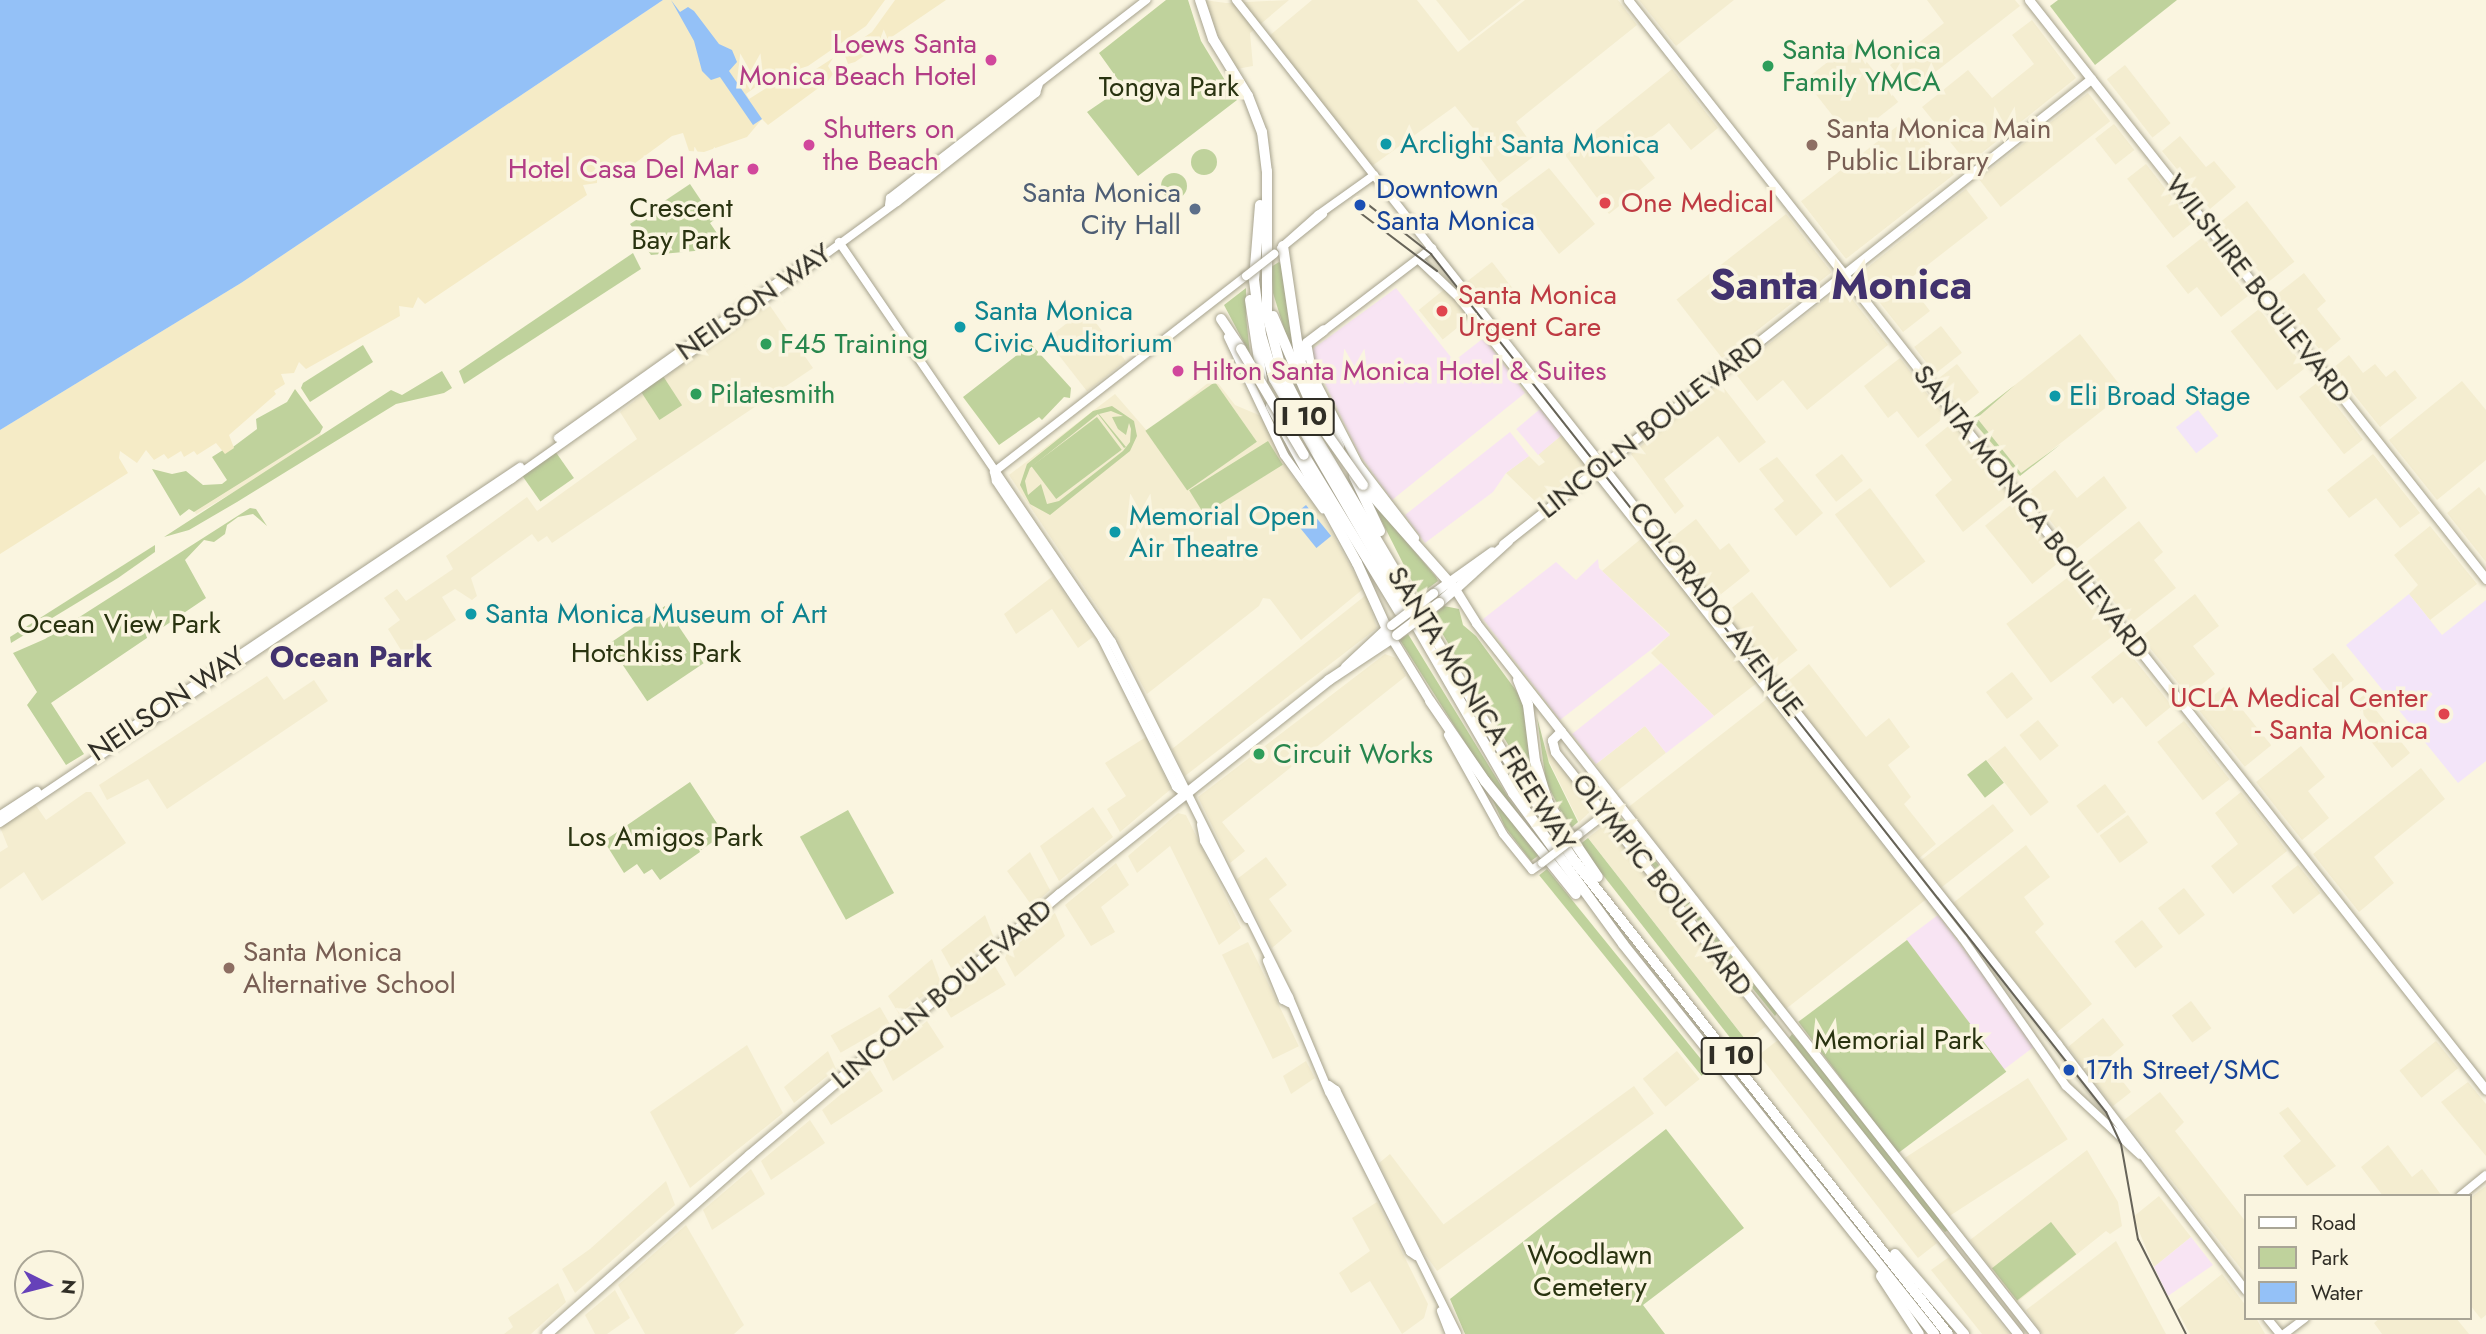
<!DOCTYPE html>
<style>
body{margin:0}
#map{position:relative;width:2486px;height:1334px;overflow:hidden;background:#faf5e0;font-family:Jost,sans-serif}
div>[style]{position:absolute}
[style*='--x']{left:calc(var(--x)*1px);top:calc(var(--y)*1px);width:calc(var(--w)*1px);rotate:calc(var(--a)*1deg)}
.built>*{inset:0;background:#f4edd0;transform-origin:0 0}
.industrial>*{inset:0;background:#f8e4f3;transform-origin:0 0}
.medical>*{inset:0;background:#f3e5f9;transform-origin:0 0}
.green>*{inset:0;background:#bfd29c;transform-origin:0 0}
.round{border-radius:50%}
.sand>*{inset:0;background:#f5ebc6}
.water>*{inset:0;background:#94c1f7;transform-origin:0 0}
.roads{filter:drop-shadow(0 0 2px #a7a38f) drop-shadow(0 0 2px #a7a38f)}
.secondary>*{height:8px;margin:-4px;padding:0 4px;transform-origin:4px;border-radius:4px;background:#fff}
.primary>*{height:9px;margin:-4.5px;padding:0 4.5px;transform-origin:4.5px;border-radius:4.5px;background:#fff}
.highway>*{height:10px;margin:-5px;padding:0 5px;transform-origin:5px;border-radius:5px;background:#fff}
.tram>*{height:2px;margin:-1px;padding:0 1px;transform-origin:1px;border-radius:1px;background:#676459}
.bridges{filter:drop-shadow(0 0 2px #a7a38f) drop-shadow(0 0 2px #a7a38f)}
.secondary-bridge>*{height:8px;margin:-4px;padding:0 4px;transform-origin:4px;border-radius:4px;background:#fff}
.primary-bridge>*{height:9px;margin:-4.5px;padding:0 4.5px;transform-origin:4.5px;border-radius:4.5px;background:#fff}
.highway-bridge>*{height:10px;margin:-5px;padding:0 5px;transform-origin:5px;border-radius:5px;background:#fff}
.dots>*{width:19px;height:19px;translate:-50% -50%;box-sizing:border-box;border:4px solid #faf5e0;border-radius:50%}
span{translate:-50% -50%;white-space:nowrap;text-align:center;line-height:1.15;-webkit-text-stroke:7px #faf5e0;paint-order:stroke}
.shield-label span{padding:2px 5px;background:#faf5e0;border:2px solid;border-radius:5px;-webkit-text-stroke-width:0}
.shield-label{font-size:26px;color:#302e26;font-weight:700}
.hotel-label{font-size:28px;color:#b23c85}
.right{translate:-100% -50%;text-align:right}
.left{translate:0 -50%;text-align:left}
.leisure-label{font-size:28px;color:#27864d}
.park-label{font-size:28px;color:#293310}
.education-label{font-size:28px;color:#785e54}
.culture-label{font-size:28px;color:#0d838f}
.transit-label{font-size:28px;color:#164399}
.service-label{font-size:28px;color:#4e5e75}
.health-label{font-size:28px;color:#be3a42}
.street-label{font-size:28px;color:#302e26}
.neighbourhood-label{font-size:30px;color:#42326e;font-weight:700}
.town-label{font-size:42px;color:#42326e;font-weight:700}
.legend{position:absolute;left:2244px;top:1194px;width:228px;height:126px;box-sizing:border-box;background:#faf5e0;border:2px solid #a9a596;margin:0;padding:9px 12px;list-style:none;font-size:21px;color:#302e26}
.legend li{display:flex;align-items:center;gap:14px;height:35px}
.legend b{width:35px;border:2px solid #a9a596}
.north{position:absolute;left:14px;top:1250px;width:70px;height:70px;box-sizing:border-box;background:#faf5e0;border:2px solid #a9a596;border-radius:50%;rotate:96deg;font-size:19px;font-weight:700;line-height:28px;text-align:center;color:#302e26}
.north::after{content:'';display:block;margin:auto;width:24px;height:32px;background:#6641b9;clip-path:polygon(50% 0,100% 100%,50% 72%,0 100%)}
</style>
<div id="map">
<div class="built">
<i style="clip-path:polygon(1204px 0,1226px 3px,1289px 0,1250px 33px,1253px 66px,1237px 69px,1208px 17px)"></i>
<i style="clip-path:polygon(1312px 0,1417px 0,1458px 52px,1525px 0,1618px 0,1637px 25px,1516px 122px,1538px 153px,1499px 183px,1475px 151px,1485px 143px,1455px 106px,1372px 166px,1269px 36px)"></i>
<i style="clip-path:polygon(1436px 0,1521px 0,1469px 41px)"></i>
<i style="clip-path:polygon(1639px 0,1734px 0,1676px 46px)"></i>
<i style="clip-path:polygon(1927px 0,2015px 0,2020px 6px,1911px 91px,1890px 65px,1944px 23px)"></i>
<i style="clip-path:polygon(2032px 20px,2076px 78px,1968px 164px,1922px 107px,1968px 70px,1992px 98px,2034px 64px,2012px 35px)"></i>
<i style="left:1852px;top:43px;width:75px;height:60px;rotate:52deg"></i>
<i style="left:2125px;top:65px;width:74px;height:23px;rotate:52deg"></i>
<i style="clip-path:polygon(1672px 69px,1718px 128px,1691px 150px,1669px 123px,1634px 151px,1655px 178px,1609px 214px,1565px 155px)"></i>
<i style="left:2088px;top:93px;width:36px;height:139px;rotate:52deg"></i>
<i style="left:1909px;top:117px;width:73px;height:137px;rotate:52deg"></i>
<i style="left:2114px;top:124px;width:33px;height:24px;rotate:52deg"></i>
<i style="clip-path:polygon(2180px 136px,2206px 167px,2214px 161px,2236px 187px,2210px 209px,2162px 151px)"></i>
<i style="left:2146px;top:164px;width:75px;height:24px;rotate:52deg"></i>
<i style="clip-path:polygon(1549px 168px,1595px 224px,1559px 254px,1535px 223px,1523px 233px,1501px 204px)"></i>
<i style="clip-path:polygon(1966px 189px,1988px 218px,1907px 281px,1930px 311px,1903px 332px,1858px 275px)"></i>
<i style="left:2247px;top:201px;width:77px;height:34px;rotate:52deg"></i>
<i style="left:1786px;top:214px;width:74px;height:139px;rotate:52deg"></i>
<i style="clip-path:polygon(2203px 237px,2248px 296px,2221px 317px,2197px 287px,2188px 294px,2166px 266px)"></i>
<i style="left:1492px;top:262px;width:34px;height:34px;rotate:52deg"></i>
<i style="clip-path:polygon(2304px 273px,2326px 301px,2317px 309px,2341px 339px,2323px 354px,2276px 295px)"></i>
<i style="clip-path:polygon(1842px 286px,1888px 345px,1807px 410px,1783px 380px,1757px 401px,1734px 372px)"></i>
<i style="left:1446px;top:288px;width:38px;height:35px;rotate:51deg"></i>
<i style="clip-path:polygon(766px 300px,813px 368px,552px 543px,547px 536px,538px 542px,532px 534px,471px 578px,477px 596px,472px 600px,455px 589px,442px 597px,456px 620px,404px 655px,388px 629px,400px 620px,384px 598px,397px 589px,406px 601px,453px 569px,446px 556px,527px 497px,537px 511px,637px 439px,620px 412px)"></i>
<i style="left:1085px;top:309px;width:66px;height:49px;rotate:52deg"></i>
<i style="left:2259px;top:309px;width:75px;height:36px;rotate:52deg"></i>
<i style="left:1941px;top:326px;width:34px;height:34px;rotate:52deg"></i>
<i style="left:2080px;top:334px;width:74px;height:138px;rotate:52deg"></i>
<i style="clip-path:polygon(2349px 355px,2363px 373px,2375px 364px,2386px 377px,2395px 370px,2417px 398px,2380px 427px,2333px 368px)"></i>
<i style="clip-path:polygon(1900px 358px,1945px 417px,1918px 438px,1897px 411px,1888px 418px,1864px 386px)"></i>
<i style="left:1957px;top:364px;width:36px;height:24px;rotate:52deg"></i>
<i style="clip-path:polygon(1214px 378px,1235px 405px,1261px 416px,1292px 476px,1322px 515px,1363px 589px,1301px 640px,1270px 599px,1263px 598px,1259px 606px,1147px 694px,1114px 632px,1009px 475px,1115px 394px,1148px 432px)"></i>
<i style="clip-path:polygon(2462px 381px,2486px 410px,2486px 460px,2437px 500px,2389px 440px)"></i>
<i style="left:2318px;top:382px;width:73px;height:24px;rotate:52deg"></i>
<i style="clip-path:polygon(1720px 383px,1766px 442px,1739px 463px,1718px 436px,1664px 479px,1684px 506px,1675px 514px,1631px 454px)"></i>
<i style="clip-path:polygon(1957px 419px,2014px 491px,1963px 532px,1935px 495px,1952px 480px,1925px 445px)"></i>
<i style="left:320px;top:433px;width:6px;height:148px;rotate:59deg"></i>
<i style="clip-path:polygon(1562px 435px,1586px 465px,1538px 504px,1506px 473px,1529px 456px,1539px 466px,1545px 462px,1538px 454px)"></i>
<i style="left:1842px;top:454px;width:34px;height:34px;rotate:52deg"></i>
<i style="clip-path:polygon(2373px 454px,2420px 513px,2400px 528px,2376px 498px,2349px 518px,2327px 490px)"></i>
<i style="clip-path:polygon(1777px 457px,1823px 513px,1796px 536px,1774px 509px,1784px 501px,1759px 469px)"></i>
<i style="clip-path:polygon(2055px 470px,2077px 498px,2104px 476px,2127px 508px,2074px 551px,2028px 492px)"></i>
<i style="clip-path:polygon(2479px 487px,2486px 496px,2486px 562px,2447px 513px)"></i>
<i style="left:1870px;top:488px;width:92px;height:44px;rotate:53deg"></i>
<i style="left:2013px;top:503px;width:75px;height:36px;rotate:51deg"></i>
<i style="clip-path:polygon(1696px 519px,1720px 550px,1729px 543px,1750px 571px,1715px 599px,1668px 541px)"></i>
<i style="clip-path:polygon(2139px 521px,2163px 552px,2154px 560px,2176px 588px,2131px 623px,2084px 564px)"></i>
<i style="clip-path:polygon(2430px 526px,2477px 584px,2430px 620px,2409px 594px,2418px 585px,2394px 555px)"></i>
<i style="clip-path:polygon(1642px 538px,1757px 683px,1714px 716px,1651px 653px,1670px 634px,1602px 571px)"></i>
<i style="left:2071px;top:575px;width:74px;height:81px;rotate:53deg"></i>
<i style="clip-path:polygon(1053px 576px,1093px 637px,1078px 648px,1052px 609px,1016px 634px,1004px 614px)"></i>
<i style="left:1752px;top:592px;width:74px;height:35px;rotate:52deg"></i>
<i style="clip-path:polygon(2195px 594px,2219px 626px,2193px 646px,2215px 674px,2188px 695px,2141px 637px)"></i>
<i style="clip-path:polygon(1366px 595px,1377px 628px,1185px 776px,1172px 749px)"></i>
<i style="clip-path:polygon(2126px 649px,2172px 706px,2146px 727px,2122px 697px,2113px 704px,2091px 677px)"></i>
<i style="left:2333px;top:653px;width:34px;height:26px;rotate:52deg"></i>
<i style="clip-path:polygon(1385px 654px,1396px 658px,1406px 676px,1222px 822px,1245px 851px,1230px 863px,1198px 797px)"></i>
<i style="clip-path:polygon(1809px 664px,1866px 737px,1889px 718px,1910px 747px,1888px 765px,1911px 797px,1904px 804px,1936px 844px,1917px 860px,1782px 686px)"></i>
<i style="left:2012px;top:672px;width:34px;height:33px;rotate:52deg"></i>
<i style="clip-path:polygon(267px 676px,284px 700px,314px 680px,328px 701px,167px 809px,148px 779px,107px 800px,99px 785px)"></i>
<i style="left:2224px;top:687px;width:75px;height:34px;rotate:51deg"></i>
<i style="clip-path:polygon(2364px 695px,2410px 753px,2392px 768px,2370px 740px,2378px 733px,2354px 703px)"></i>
<i style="left:1768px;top:698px;width:256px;height:177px;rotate:52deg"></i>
<i style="left:2038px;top:720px;width:33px;height:24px;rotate:51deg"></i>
<i style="left:2184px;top:721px;width:74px;height:34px;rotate:52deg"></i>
<i style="left:1645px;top:726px;width:34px;height:62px;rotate:52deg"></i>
<i style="clip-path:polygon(1146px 737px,1171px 789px,1120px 832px,1107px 809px,1126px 796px,1105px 763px)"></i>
<i style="clip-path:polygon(1546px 745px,1594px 808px,1579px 822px,1546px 755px)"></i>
<i style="left:2005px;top:746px;width:71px;height:23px;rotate:52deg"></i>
<i style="clip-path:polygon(2301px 746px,2325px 777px,2308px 791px,2329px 818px,2302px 840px,2256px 782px)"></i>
<i style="clip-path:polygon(2421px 768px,2445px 799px,2374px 857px,2394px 883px,2359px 912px,2313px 854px)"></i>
<i style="left:2105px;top:784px;width:35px;height:36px;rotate:53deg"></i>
<i style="clip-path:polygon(86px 792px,91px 792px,126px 843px,42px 901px,24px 872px,0 889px,0 852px,8px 847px,0 827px,35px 804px,46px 820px)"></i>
<i style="clip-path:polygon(2241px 792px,2287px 851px,2233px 894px,2211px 866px,2238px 844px,2215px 813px)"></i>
<i style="left:1993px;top:804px;width:34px;height:93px;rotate:52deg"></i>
<i style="clip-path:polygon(1093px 807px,1113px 837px,1059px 881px,1040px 846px)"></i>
<i style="clip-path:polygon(1178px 813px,1186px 815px,1241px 928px,1219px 945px,1170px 846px,1137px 873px,1128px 856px)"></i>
<i style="left:2128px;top:815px;width:34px;height:35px;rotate:54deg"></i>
<i style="left:1607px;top:823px;width:258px;height:24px;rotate:52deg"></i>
<i style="clip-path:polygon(2026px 845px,2050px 877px,2024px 897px,2044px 924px,2035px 932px,2092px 1004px,2056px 1033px,1953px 903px)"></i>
<i style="clip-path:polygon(1030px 852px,1050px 890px,1032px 906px,1007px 871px)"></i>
<i style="clip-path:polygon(1266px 857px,1287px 885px,1269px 899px,1292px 931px,1272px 948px,1237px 879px)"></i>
<i style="clip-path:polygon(1116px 863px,1129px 885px,1101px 907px,1115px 932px,1091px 946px,1065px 905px)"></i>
<i style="left:2298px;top:865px;width:36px;height:34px;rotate:52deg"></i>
<i style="left:2184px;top:888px;width:34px;height:33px;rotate:52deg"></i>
<i style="clip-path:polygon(1055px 913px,1065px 936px,1015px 977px,1005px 958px,1007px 953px)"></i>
<i style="clip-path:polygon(985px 915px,994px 938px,952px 970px,941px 950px)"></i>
<i style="left:2142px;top:920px;width:34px;height:35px;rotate:52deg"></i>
<i style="left:1248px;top:942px;width:116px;height:29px;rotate:64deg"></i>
<i style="clip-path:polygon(932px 959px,941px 983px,899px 1014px,888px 996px)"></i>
<i style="left:994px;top:965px;width:23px;height:64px;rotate:59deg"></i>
<i style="left:2191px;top:1001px;width:34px;height:24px;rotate:53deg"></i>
<i style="left:880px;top:1007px;width:20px;height:57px;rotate:60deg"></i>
<i style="clip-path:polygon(2103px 1018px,2124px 1045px,2106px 1060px,2131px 1092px,2113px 1106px,2068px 1047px)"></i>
<i style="clip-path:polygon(927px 1021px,944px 1047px,893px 1081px,882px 1058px)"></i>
<i style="left:1778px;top:1040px;width:258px;height:24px;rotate:52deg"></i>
<i style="left:2436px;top:1041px;width:35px;height:47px;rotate:51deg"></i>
<i style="clip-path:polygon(747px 1045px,783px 1113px,690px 1188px,650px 1112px)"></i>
<i style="clip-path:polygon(828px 1051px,836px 1069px,794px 1103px,784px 1087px)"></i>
<i style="left:1677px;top:1051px;width:36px;height:44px;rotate:51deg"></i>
<i style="clip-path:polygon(1306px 1061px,1315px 1078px,1291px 1094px,1283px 1076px)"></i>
<i style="clip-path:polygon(870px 1070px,883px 1091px,831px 1125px,822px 1110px)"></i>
<i style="left:2028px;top:1078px;width:73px;height:147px;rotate:57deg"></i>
<i style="clip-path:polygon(2468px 1082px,2486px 1104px,2486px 1156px,2441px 1102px)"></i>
<i style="left:1634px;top:1086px;width:34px;height:268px;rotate:54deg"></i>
<i style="clip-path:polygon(2160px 1092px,2184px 1122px,2175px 1131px,2246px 1222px,2246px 1275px,2124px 1120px)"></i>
<i style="clip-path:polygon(2288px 1107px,2336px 1166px,2307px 1186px,2283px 1156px,2301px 1141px,2279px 1113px)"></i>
<i style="clip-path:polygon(810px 1120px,825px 1143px,771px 1180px,761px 1161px)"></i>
<i style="clip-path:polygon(2388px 1145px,2412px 1177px,2422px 1169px,2442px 1196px,2383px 1196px,2361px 1167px)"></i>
<i style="clip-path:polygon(2087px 1150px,2118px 1202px,2122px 1226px,2110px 1234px,2106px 1231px,2016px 1303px,1970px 1240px)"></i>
<i style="clip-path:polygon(1390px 1154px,1447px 1229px,1421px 1250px,1379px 1163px)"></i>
<i style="clip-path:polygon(751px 1169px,765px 1194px,712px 1230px,703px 1210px)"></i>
<i style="clip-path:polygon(666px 1181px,675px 1205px,575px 1293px,562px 1269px,590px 1249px)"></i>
<i style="clip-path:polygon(2486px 1186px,2486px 1315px,2481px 1319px,2470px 1305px,2470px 1198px)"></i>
<i style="clip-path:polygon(2159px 1196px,2191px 1237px,2154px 1267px,2133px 1217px)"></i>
<i style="clip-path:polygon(1377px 1202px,1428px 1304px,1424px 1318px,1402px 1334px,1370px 1281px,1351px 1293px,1339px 1273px,1370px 1251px,1352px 1218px)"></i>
<i style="clip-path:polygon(686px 1225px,744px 1325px,734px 1334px,645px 1334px,618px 1285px)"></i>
<i style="clip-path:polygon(2116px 1241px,2166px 1334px,2042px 1334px,2026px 1310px)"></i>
<i style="clip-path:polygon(1949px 1257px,2009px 1334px,1982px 1334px,1931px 1270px)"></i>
<i style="clip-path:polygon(2222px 1274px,2246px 1306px,2246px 1318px,2256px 1318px,2265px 1334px,2190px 1334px,2177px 1310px)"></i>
<i style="clip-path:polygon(558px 1283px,566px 1302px,531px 1334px,504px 1334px,513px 1327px,508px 1318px)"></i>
<i style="clip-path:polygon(615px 1290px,630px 1318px,607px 1334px,595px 1334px,585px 1315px)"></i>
<i style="clip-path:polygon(2380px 1318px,2456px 1318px,2469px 1334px,2382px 1334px,2374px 1323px)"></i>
</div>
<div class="industrial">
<i style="clip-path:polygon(1396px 288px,1454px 361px,1481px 340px,1486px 341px,1525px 393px,1392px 500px,1360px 455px,1311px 355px,1314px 348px)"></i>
<i style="left:1540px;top:409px;width:34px;height:31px;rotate:50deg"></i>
<i style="clip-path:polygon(1510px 432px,1529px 456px,1506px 473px,1493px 492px,1425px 543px,1405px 515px)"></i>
<i style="clip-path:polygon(1598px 559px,1599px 568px,1670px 635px,1560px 720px,1483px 619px,1556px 562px,1576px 580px)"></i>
<i style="clip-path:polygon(1661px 663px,1714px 716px,1666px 753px,1645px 726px,1596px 764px,1572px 734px)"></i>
<i style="left:1938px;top:915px;width:163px;height:40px;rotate:53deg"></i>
<i style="clip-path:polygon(2191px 1237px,2213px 1265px,2168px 1296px,2154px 1267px)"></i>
</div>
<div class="medical">
<i style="left:2198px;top:410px;width:33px;height:28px;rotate:52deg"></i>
<i style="clip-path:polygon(2409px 594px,2442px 635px,2486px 600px,2486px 761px,2458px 783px,2346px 645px)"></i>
</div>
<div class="green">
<i style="clip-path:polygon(1166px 0,1188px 0,1201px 41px,1237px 100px,1138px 176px,1087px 112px,1106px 99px,1119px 81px,1099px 53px)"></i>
<i style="clip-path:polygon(2058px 0,2177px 0,2095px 65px,2050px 6px)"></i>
<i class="round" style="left:1191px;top:149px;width:26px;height:26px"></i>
<i class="round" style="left:1161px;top:173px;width:26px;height:26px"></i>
<i style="clip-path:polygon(690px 184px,714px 220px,710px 223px,725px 245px,729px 242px,727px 248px,651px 255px,630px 224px)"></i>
<i style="clip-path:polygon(633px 253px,641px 269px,464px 384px,459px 371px)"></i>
<i style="clip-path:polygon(1279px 262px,1281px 264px,1295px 364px,1273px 293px,1271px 267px)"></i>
<i style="clip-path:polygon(1246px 288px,1246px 316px,1250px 354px,1224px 305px)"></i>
<i style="clip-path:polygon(1031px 344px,1071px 388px,1070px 398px,1064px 397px,1042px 420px,1039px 417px,999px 445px,963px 397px)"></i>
<i style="clip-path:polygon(363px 345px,373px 362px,310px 402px,301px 388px,303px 383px)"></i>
<i style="clip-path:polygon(442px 371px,452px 388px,444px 393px,396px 404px,237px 502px,189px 530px,164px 537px,391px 390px,402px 395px)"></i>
<i style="left:663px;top:376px;width:35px;height:27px;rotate:57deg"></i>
<i style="left:1215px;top:382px;width:73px;height:85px;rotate:55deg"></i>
<i style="clip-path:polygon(2015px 385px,1977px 418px,2021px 473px,2061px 444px,2020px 476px,1971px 419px)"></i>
<i style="clip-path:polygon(295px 389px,323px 427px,320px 433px,194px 512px,189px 509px,180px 516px,152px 469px,172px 474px,186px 471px,203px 485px,222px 484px,227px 480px,212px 457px,223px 450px,225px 453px,257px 429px,256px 419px,287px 402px)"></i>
<i style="clip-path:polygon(evenodd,1112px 406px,1134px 421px,1137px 436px,1130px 451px,1050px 515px,1030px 504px,1020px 485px,1027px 464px,1093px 411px,1112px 406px,1111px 411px,1123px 416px,1112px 417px,1118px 429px,1126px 435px,1129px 423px,1131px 429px,1130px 442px,1123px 451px,1059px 501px,1047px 504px,1041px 484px,1028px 495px,1025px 481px,1030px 468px,1098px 414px,1124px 448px,1126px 447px,1099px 414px,1111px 411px)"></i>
<i style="left:1097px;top:417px;width:41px;height:82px;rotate:53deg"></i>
<i style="left:1268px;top:441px;width:28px;height:93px;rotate:58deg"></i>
<i style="left:555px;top:451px;width:33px;height:41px;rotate:55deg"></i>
<i style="clip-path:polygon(1370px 498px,1436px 577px,1438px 581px,1419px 595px)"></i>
<i style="clip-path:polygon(250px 508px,256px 509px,267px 526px,253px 514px,238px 517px,227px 525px,225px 534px,214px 542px,204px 540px,185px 560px,206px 598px,51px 703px,84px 754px,66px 765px,27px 705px,37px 692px,13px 653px,45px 639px)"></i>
<i style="clip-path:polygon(155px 545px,155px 552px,118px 578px,11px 643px,10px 637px)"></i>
<i style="left:665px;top:606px;width:69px;height:68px;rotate:56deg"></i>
<i style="clip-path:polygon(1444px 606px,1459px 609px,1463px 625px,1476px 636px,1523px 700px,1537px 782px,1532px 785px,1432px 616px)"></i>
<i style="clip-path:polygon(1408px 634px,1511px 802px,1522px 818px,1481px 768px,1400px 640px)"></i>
<i style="clip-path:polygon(1537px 717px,1549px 763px,1578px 822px,1570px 829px,1546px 782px)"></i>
<i style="left:1986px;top:760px;width:29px;height:24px;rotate:52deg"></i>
<i style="clip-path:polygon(690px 782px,724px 834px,701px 850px,697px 845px,700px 852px,660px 880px,652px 869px,644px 874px,637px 864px,624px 873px,604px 841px)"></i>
<i style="clip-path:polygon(1490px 794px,1539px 855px,1531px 861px,1505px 827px)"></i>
<i style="left:848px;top:810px;width:95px;height:55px;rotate:61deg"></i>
<i style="clip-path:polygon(1621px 818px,1777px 1013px,1775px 1016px,1617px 821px)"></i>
<i style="left:1588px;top:838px;width:258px;height:11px;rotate:52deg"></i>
<i style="left:1547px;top:869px;width:258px;height:10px;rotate:51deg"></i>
<i style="left:1907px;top:940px;width:165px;height:136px;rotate:53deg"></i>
<i style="clip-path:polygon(1792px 1034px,1810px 1053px,1948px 1230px,1945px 1232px,1924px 1211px,1789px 1038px)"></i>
<i style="clip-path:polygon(1666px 1129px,1744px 1228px,1643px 1305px,1665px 1334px,1465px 1334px,1450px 1299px)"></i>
<i style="left:2051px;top:1222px;width:41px;height:75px;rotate:52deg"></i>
</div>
<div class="sand">
<i style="clip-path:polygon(663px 0,885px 0,866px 26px,808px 66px,765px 80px,746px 94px,749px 99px,768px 87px,807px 75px,833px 58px,828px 66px,833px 74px,828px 81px,768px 125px,762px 119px,747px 137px,704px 152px,689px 151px,683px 133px,672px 136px,612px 180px,597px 163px,597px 183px,583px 185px,587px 195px,425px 304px,418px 297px,413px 308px,399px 306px,400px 316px,306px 369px,299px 362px,294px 373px,281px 374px,285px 384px,274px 391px,276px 394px,229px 435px,234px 448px,225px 454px,216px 443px,197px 455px,194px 451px,184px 457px,181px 451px,168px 459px,164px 454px,154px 460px,146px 450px,137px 463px,120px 451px,119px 458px,128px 473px,0 554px,0 430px,241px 283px)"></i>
<i style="clip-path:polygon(895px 0,946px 0,855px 62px,848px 64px,844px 53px,835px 57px,872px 32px)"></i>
</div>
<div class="water">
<i style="clip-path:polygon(0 0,663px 0,241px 283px,0 430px)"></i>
<i style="clip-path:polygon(671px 0,680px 12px,688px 7px,694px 11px,719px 44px,732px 50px,737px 62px,729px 71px,762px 119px,753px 125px,720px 77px,711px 80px,702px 71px,694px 41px)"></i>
<i style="left:1306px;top:505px;width:40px;height:19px;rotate:51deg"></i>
</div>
<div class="roads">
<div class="secondary">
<i style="--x:1236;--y:0;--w:1329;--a:51.78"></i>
<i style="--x:2058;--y:1044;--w:310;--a:52.7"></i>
<i style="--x:889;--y:205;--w:7;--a:-82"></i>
<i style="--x:890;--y:198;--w:324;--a:-37.7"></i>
<i style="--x:839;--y:242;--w:484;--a:55.7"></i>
<i style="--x:1112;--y:642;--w:397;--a:63.5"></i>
<i style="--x:1289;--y:997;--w:103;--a:67.2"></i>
<i style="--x:1329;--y:1092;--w:179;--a:63.1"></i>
<i style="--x:1410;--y:1252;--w:7;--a:34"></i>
<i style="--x:1283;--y:246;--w:47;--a:-41.5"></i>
<i style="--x:1318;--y:215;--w:69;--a:-35.5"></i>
<i style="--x:1281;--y:248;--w:54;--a:-39"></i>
<i style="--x:1418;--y:259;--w:57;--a:43.6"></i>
<i style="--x:1459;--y:298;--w:635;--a:51.78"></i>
<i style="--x:1852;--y:797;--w:180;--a:52"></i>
<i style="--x:1963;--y:939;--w:179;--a:55"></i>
<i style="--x:2066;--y:1086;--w:101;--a:43"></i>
<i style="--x:1321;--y:333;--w:140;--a:-37.4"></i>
<i style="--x:1228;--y:337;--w:131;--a:64.6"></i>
<i style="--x:1284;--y:455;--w:67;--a:54.2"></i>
<i style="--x:1308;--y:348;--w:28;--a:80"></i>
<i style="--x:1313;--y:376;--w:100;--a:62.7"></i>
<i style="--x:1359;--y:465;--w:92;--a:52.5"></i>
<i style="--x:558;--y:438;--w:319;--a:-35.4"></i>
<i style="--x:994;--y:472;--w:9;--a:77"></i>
<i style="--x:996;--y:481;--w:190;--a:56.1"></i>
<i style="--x:1102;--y:639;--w:165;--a:63.4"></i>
<i style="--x:1176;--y:787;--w:11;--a:38"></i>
<i style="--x:994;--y:472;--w:319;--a:-37.9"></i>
<i style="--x:1448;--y:735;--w:113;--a:60.9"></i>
<i style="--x:1503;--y:834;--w:46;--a:51.1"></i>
<i style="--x:1532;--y:870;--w:12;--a:-35"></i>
<i style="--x:118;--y:736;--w:484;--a:-33.8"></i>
<i style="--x:0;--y:815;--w:44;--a:-33"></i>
<i style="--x:0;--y:823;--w:617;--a:-33.9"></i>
<i style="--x:512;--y:479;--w:234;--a:-35.3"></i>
<i style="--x:703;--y:344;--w:240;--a:-36.2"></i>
<i style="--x:897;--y:202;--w:177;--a:-38.1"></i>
<i style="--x:1036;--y:93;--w:9;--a:-72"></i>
<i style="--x:1201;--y:825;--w:16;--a:79"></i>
<i style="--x:1204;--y:841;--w:89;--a:61.1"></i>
<i style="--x:1578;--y:835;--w:49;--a:-37.6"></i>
<i style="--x:1267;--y:961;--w:42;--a:67.7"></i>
<i style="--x:1283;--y:1000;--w:7;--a:27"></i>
<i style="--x:1329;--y:1085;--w:9;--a:36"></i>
<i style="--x:1336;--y:1090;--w:272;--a:63.6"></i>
<i style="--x:2460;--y:1196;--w:33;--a:-39"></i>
<i style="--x:1441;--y:1311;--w:25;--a:69"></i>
<i style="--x:2267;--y:1318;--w:21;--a:51"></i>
<i style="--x:2284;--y:1334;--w:26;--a:-37"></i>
</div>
<div class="primary">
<i style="--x:1628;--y:0;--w:1387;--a:51.79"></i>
<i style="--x:2029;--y:0;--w:738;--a:51.72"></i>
<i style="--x:1508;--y:541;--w:72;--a:137.8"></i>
<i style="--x:1455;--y:589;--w:40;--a:58"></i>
<i style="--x:1476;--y:623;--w:904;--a:51.82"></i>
<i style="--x:1503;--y:544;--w:750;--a:-38.34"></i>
<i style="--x:1433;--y:593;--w:72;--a:-35.4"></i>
<i style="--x:1389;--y:634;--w:79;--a:58.5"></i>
<i style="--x:1561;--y:731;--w:13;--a:135"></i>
<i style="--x:1552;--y:740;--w:12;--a:76"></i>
<i style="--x:1555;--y:752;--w:744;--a:51.5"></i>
</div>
<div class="highway">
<i style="--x:1200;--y:0;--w:41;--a:71.6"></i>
<i style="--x:1213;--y:39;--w:67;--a:58.4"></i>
<i style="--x:1248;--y:96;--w:39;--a:69"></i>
<i style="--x:1262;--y:132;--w:39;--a:83"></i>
<i style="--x:1267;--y:171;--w:143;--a:90"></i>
<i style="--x:1267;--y:314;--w:61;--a:75.7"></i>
<i style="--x:1282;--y:373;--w:57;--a:63"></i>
<i style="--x:1308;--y:424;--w:380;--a:59.3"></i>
<i style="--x:1502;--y:751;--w:129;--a:56.7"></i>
<i style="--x:1573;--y:859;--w:605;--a:51.71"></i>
<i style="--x:1260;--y:205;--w:75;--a:94.6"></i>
<i style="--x:1254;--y:280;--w:55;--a:82.7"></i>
<i style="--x:1261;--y:335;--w:46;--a:73.5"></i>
<i style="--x:1274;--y:379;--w:478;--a:60"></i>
<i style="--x:1513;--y:793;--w:187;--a:53.9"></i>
<i style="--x:1623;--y:944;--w:499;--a:51.4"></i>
<i style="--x:1283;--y:246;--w:116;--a:81.6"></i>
<i style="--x:1300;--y:361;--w:94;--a:65.4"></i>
<i style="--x:1250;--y:300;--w:81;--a:81.5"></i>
<i style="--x:1273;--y:316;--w:116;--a:66.7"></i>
<i style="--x:1221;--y:319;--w:36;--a:56"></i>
<i style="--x:1301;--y:359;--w:17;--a:-69"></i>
<i style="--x:1307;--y:343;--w:21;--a:-37"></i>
<i style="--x:1271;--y:406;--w:179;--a:61.3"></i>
<i style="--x:1357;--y:563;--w:72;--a:65.6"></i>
<i style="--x:1387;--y:629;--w:56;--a:137.2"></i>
<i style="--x:1304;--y:455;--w:183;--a:58.7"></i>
<i style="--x:1354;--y:476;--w:61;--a:64.7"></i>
<i style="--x:1363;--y:485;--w:139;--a:48.5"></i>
<i style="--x:1455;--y:589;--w:21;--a:139"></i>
<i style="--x:1518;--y:680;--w:27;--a:68"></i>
<i style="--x:1528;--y:705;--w:56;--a:82.9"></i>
<i style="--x:1535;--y:761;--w:44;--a:72.8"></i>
<i style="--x:1548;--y:803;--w:89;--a:56"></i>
<i style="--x:1430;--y:701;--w:97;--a:55.5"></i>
<i style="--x:1485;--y:781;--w:145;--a:51.2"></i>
<i style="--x:1895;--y:1254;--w:106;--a:49.2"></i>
<i style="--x:1881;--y:1276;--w:69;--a:56.8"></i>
<i style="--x:547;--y:1334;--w:271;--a:-41.4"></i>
<i style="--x:750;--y:1155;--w:405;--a:-40.1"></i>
<i style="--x:1060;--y:894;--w:344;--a:-38.5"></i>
<i style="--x:1329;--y:680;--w:82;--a:-33.5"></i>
</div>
</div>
<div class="tram">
<i style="--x:1366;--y:203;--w:83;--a:38.1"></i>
<i style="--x:1431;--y:254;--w:1092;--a:51.81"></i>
<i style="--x:2106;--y:1112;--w:35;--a:65"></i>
<i style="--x:2121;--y:1144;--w:97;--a:79.9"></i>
<i style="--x:2138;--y:1239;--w:106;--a:63.2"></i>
<i style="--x:1359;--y:212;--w:98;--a:37.1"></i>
</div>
<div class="bridges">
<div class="secondary-bridge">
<i style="--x:1246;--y:276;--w:36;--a:-38"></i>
<i style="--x:1542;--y:863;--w:46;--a:-37.9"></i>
</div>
<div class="primary-bridge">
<i style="--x:1391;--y:625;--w:53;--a:-37.3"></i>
</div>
<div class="highway-bridge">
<i style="--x:1241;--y:349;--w:123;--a:59.3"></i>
<i style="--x:1319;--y:423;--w:76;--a:54.6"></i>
<i style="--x:1397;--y:635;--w:53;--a:-37.3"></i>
</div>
</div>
<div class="dots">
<i style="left:991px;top:60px;background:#d1479c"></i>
<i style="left:1768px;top:66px;background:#2e9e5b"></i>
<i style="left:1386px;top:144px;background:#0f9aa8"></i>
<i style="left:809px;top:145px;background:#d1479c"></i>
<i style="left:1812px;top:145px;background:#8d6e63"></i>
<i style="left:753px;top:169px;background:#d1479c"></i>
<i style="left:1605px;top:203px;background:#e0444e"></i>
<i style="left:1360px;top:205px;background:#1a4fb4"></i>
<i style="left:1195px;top:209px;background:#5c6f8a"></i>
<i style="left:1442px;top:311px;background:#e0444e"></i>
<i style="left:960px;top:327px;background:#0f9aa8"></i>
<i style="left:766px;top:344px;background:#2e9e5b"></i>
<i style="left:1178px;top:371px;background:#d1479c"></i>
<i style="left:696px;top:394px;background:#2e9e5b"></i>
<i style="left:2055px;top:396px;background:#0f9aa8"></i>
<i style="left:1115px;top:532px;background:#0f9aa8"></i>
<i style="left:471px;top:614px;background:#0f9aa8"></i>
<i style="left:2444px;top:714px;background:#e0444e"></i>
<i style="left:1259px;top:754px;background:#2e9e5b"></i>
<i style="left:229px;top:968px;background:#8d6e63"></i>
<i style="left:2069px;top:1070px;background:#1a4fb4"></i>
</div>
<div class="shield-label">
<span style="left:1304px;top:417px">I 10</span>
<span style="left:1731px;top:1056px">I 10</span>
</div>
<div class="hotel-label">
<span class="right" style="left:977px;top:60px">Loews Santa<br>Monica Beach Hotel</span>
<span class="left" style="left:823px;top:145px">Shutters on<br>the Beach</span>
<span class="right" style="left:739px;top:169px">Hotel Casa Del Mar</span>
<span class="left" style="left:1192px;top:371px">Hilton Santa Monica Hotel &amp; Suites</span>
</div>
<div class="leisure-label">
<span class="left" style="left:1782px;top:66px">Santa Monica<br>Family YMCA</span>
<span class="left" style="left:780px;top:344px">F45 Training</span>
<span class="left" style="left:710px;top:394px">Pilatesmith</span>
<span class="left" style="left:1273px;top:754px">Circuit Works</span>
</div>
<div class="park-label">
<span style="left:1169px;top:87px">Tongva Park</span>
<span style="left:681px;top:224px">Crescent<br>Bay Park</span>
<span style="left:119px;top:624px">Ocean View Park</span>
<span style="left:656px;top:653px">Hotchkiss Park</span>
<span style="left:665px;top:837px">Los Amigos Park</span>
<span style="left:1899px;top:1040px">Memorial Park</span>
<span style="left:1590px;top:1271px">Woodlawn<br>Cemetery</span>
</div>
<div class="education-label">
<span class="left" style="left:1826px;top:145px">Santa Monica Main<br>Public Library</span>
<span class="left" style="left:243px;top:968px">Santa Monica<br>Alternative School</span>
</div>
<div class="culture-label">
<span class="left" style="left:1400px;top:144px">Arclight Santa Monica</span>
<span class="left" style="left:974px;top:327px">Santa Monica<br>Civic Auditorium</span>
<span class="left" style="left:2069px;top:396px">Eli Broad Stage</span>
<span class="left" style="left:1129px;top:532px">Memorial Open<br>Air Theatre</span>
<span class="left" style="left:485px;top:614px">Santa Monica Museum of Art</span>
</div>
<div class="transit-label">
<span class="left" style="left:1376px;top:205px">Downtown<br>Santa Monica</span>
<span class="left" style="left:2085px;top:1070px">17th Street/SMC</span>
</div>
<div class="service-label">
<span class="right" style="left:1181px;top:209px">Santa Monica<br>City Hall</span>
</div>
<div class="health-label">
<span class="left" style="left:1621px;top:203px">One Medical</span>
<span class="left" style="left:1458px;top:311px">Santa Monica<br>Urgent Care</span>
<span class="right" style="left:2428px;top:714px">UCLA Medical Center<br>- Santa Monica</span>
</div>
<div class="street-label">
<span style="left:2258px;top:289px;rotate:52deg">WILSHIRE BOULEVARD</span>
<span style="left:754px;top:302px;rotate:-35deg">NEILSON WAY</span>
<span style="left:1651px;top:427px;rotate:-38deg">LINCOLN BOULEVARD</span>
<span style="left:2031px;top:512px;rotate:52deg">SANTA MONICA BOULEVARD</span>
<span style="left:1716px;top:609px;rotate:52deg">COLORADO AVENUE</span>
<span style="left:167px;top:704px;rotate:-34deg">NEILSON WAY</span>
<span style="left:1481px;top:709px;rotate:58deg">SANTA MONICA FREEWAY</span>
<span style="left:1662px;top:885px;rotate:52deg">OLYMPIC BOULEVARD</span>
<span style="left:942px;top:994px;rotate:-40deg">LINCOLN BOULEVARD</span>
</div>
<div class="neighbourhood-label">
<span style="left:351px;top:657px">Ocean Park</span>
</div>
<div class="town-label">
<span style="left:1841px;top:285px">Santa Monica</span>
</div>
<ul class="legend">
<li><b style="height:9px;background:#fff"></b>Road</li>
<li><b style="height:19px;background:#bfd29c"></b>Park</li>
<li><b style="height:19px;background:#94c1f7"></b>Water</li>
</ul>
<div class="north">N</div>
</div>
